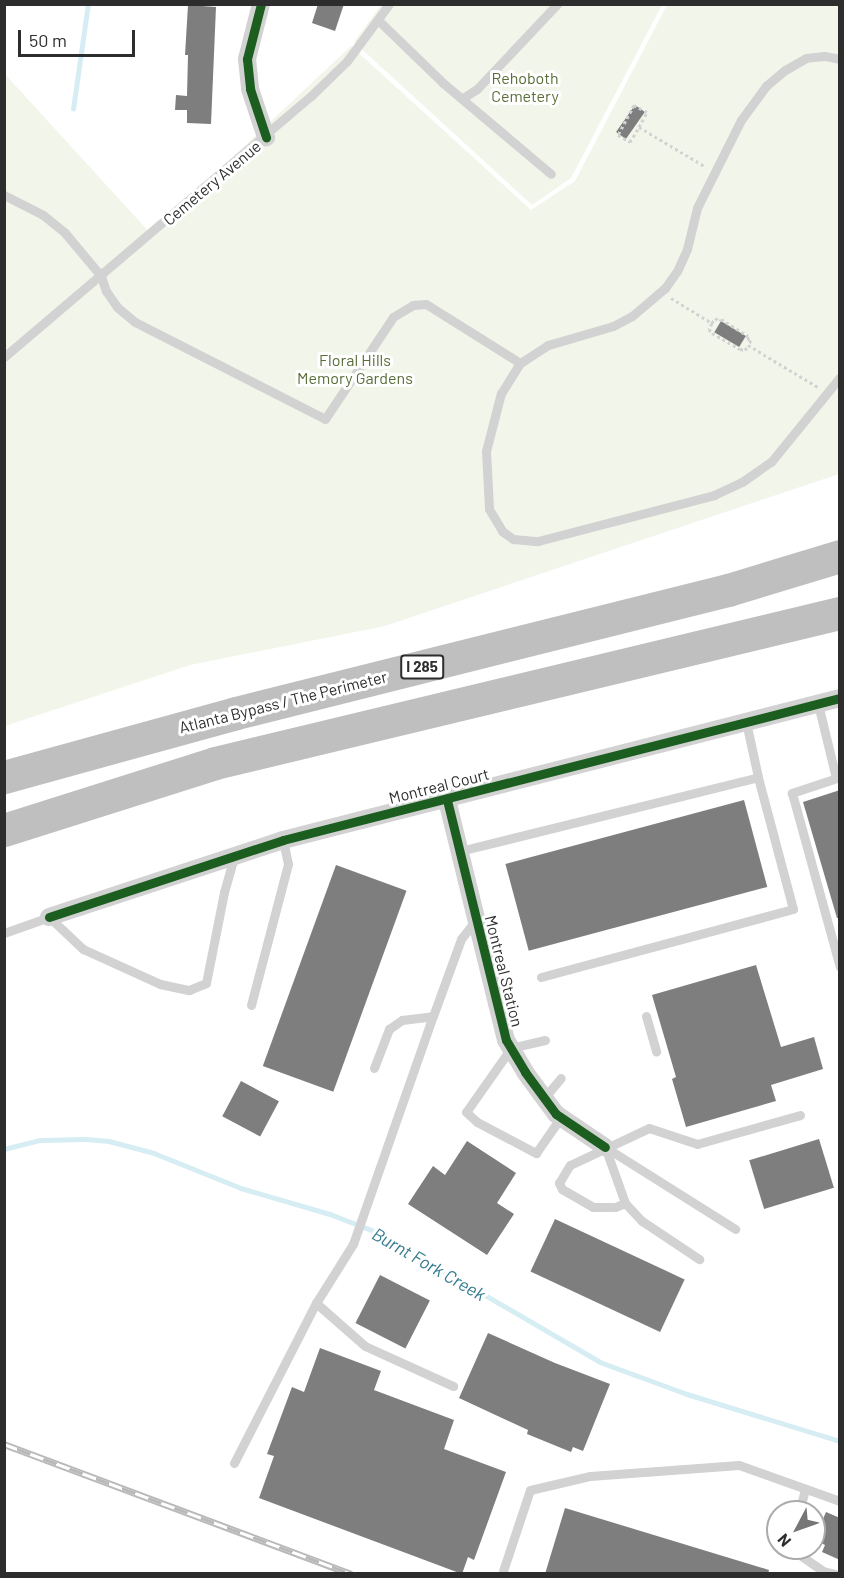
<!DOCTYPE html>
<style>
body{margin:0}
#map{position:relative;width:844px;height:1578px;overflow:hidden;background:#fff;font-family:Barlow,sans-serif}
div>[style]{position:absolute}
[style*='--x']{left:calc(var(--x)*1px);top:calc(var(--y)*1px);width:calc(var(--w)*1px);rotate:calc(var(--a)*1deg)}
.green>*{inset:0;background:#f2f5ea}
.stream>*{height:4.5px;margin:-2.25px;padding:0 2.25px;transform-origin:2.25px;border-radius:2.25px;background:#d6edf3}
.building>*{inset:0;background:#7e7e7e;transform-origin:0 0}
.path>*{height:3px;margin-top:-1.5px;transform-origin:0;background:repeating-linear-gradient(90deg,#d2d2d2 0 3px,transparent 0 6px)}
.lane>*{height:9px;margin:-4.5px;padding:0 4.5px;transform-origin:4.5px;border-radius:4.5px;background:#d2d2d2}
.street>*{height:18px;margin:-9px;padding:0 9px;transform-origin:9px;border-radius:9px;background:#d2d2d2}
.highway>*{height:33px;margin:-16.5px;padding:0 16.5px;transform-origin:16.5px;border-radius:16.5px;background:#bfbfbf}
.rail>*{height:7px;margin-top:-3.5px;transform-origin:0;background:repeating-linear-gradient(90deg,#fff 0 14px,#b9b9b9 0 28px);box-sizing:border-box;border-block:2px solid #b9b9b9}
.cycleway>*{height:9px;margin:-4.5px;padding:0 4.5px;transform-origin:4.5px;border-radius:4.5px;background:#1b5e20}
span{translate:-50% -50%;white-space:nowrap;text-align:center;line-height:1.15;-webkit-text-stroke:6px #fff;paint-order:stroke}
.shield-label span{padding:2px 4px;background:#fff;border:2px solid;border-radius:4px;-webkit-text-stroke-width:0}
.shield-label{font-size:15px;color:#2d2d2d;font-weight:700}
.park-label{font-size:16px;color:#596d37}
.street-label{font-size:16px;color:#2d2d2d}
.water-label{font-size:18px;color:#327b8f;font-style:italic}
.frame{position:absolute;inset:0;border:6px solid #2d2d2d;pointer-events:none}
.north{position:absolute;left:766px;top:1500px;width:60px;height:60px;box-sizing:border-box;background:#fff;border:2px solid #ababab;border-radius:50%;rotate:229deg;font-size:16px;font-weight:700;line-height:24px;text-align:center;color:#2d2d2d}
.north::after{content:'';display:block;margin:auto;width:21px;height:27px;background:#767676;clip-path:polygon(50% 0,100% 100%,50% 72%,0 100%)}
.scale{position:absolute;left:18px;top:30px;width:117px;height:27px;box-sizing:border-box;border:3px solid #2d2d2d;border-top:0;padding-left:8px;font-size:18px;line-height:21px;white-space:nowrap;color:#2d2d2d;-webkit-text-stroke:4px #fff;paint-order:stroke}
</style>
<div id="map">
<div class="green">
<i style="clip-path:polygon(381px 5px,662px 5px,571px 178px,532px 205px,354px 42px)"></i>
<i style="clip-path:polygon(667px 5px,839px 5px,839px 474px,385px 626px,190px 665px,5px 726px,4px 73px,151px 234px,351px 46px,531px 210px,575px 181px)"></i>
</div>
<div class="stream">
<i style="--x:73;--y:109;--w:106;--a:-81.9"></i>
<i style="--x:4;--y:1149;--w:37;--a:-14"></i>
<i style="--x:40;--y:1140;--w:46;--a:-1.2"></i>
<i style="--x:86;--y:1139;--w:23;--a:5"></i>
<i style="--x:109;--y:1141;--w:47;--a:14.9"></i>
<i style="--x:154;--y:1153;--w:94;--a:21.9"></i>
<i style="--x:241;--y:1188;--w:93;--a:16.3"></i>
<i style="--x:330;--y:1214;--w:50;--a:21"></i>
<i style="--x:377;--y:1232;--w:258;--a:30.2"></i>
<i style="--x:600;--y:1362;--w:93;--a:20.2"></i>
<i style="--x:687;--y:1394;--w:160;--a:17.1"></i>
</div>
<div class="building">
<i style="clip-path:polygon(318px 4px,344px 4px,335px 31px,312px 23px)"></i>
<i style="clip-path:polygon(188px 5px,216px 7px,211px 124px,187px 123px,187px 110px,175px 110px,176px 95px,187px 96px,188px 55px,185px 55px)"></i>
<i style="left:635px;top:105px;width:12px;height:33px;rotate:35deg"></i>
<i style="left:721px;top:321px;width:29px;height:13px;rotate:31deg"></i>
<i style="clip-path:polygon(840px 790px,840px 918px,837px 918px,803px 802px)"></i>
<i style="left:744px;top:800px;width:90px;height:247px;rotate:75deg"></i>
<i style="left:336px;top:865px;width:75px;height:214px;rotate:20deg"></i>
<i style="clip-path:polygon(756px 965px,781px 1047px,814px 1037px,823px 1069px,771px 1085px,776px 1101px,686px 1127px,672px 1079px,676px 1077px,652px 995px)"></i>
<i style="left:241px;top:1081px;width:43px;height:40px;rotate:28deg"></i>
<i style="left:819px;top:1139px;width:51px;height:73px;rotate:73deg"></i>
<i style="clip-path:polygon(467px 1141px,516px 1173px,497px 1203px,514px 1214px,487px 1255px,408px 1204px,433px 1166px,445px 1175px)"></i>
<i style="left:555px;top:1219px;width:143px;height:58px;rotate:25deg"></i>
<i style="left:380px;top:1275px;width:56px;height:54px;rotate:27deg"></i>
<i style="clip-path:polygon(488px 1333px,555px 1363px,610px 1384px,583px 1451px,573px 1447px,571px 1452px,527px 1434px,528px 1430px,459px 1398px)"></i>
<i style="clip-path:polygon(320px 1348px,381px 1371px,374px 1390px,454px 1420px,444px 1449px,506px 1472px,474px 1560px,468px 1557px,462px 1574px,259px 1498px,274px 1456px,267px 1454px,292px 1387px,304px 1392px)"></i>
<i style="clip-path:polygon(565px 1508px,769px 1570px,768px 1574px,545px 1574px)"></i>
<i style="clip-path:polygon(826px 1512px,840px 1518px,840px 1560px,822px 1552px,825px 1545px,814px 1540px)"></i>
</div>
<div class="path">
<i style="--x:639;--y:127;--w:17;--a:-62"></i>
<i style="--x:647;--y:112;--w:15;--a:-152"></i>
<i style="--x:634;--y:105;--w:34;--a:118"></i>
<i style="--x:618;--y:135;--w:14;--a:30"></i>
<i style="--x:630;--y:142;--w:17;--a:-59"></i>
<i style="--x:639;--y:127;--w:78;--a:30.8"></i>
<i style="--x:671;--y:298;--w:48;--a:31.4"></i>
<i style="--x:712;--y:323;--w:6;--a:-59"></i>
<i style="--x:715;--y:318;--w:6;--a:31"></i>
<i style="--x:720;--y:321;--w:2;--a:-63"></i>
<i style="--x:721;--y:319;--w:32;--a:32"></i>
<i style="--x:748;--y:336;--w:2;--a:117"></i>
<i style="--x:747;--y:338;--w:4;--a:27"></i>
<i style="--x:751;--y:340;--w:6;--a:121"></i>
<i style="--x:748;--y:345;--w:82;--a:31"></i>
<i style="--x:712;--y:323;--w:7;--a:117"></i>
<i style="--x:709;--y:329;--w:5;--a:53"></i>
<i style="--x:712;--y:333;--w:32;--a:30"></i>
<i style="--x:740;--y:349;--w:5;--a:11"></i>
<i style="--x:745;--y:350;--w:5;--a:-53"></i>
</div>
<div class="lane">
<i style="--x:378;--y:20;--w:91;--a:44.1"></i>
<i style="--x:443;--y:83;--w:141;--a:40.1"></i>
<i style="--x:840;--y:59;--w:16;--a:-169"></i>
<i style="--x:824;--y:56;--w:18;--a:174"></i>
<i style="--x:806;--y:58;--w:24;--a:150"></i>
<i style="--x:785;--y:70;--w:25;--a:140"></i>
<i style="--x:766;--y:86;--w:42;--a:126.3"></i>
<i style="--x:741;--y:120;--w:98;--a:116.6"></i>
<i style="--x:697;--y:208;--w:42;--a:103.7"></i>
<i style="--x:687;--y:249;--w:24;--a:114"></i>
<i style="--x:677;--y:271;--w:21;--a:125"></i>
<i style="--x:665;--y:288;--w:43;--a:139.7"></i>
<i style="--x:632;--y:316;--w:21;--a:152"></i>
<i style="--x:613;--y:326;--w:68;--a:163.7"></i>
<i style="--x:548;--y:345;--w:33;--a:147"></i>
<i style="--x:520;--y:363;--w:36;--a:122"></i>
<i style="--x:501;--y:393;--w:60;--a:104.5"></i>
<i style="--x:486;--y:451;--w:58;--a:87"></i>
<i style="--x:489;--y:509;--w:26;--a:59"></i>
<i style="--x:502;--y:531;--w:14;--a:36"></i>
<i style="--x:513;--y:539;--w:25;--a:5"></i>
<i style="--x:538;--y:541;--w:182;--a:-14.6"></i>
<i style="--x:714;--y:495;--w:31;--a:-25"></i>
<i style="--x:742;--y:482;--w:35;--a:-35"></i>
<i style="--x:771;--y:462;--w:109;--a:-50.9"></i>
<i style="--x:463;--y:98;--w:17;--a:-33"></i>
<i style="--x:477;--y:89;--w:117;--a:-46.7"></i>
<i style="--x:4;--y:195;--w:44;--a:27.1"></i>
<i style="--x:43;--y:215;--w:28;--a:39"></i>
<i style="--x:65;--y:233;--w:56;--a:50.1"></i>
<i style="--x:101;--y:276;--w:16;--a:72"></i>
<i style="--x:106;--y:291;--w:19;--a:55"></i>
<i style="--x:117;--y:307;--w:23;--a:40"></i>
<i style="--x:135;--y:322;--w:213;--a:27"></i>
<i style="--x:325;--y:419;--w:123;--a:-56.3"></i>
<i style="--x:393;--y:317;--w:23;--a:-31"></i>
<i style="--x:413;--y:305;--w:13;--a:-4"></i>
<i style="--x:426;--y:304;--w:111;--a:32.1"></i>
<i style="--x:4;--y:357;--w:403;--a:-40.4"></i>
<i style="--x:311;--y:96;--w:50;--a:-44.2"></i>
<i style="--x:347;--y:61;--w:71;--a:-53.6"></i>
<i style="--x:818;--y:704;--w:76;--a:76.3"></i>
<i style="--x:840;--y:777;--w:51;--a:161.6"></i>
<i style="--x:792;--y:793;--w:180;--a:74.6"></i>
<i style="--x:460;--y:851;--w:307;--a:-13.9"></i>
<i style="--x:758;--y:777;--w:56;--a:-102.3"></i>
<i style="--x:4;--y:933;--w:48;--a:-19.6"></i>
<i style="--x:49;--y:917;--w:47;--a:43.3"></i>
<i style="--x:83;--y:949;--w:85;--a:24.4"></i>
<i style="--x:160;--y:984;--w:30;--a:12"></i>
<i style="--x:189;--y:990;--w:18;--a:-22"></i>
<i style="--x:206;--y:983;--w:93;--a:-78.8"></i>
<i style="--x:224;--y:892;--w:35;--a:-74"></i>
<i style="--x:541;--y:977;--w:261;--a:-15.1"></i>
<i style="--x:793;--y:909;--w:137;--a:-104.9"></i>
<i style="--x:251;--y:1005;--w:146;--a:-75.3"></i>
<i style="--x:288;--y:864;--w:25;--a:-102"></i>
<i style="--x:646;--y:1016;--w:37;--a:74"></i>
<i style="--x:545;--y:1040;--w:35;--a:167"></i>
<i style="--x:511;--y:1048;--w:78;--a:125.1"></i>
<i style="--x:466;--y:1112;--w:15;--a:42"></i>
<i style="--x:477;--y:1122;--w:67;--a:27.7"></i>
<i style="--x:536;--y:1153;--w:44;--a:-55.2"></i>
<i style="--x:374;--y:1068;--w:42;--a:-69"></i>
<i style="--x:389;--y:1029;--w:16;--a:-35"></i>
<i style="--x:402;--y:1020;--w:31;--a:-7"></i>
<i style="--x:433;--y:1016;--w:82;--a:-70"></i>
<i style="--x:461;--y:939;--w:24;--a:-52"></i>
<i style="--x:544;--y:1098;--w:26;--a:-50"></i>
<i style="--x:605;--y:1147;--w:154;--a:32.2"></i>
<i style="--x:605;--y:1147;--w:59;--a:70.3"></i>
<i style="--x:625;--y:1203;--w:25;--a:47"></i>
<i style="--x:642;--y:1221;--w:69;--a:33.7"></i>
<i style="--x:625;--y:1203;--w:11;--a:158"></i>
<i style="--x:615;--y:1207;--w:22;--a:180"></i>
<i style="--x:593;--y:1207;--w:36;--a:-150"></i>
<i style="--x:562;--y:1189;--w:7;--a:-117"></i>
<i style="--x:559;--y:1183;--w:21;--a:-59"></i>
<i style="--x:570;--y:1165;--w:87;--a:-25.1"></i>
<i style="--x:649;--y:1128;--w:51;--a:18.4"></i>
<i style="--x:697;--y:1144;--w:107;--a:-15.7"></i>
<i style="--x:316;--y:1303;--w:65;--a:41.3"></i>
<i style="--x:365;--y:1346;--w:97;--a:24.4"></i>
<i style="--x:234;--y:1463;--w:180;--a:-62.9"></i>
<i style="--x:316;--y:1303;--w:70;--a:-57.9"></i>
<i style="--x:353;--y:1244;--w:242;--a:-70.7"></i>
<i style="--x:799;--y:1512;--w:24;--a:-75"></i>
<i style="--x:796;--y:1548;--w:8;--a:60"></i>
<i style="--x:800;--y:1555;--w:28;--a:35"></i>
<i style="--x:823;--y:1571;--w:12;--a:14"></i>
<i style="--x:503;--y:1571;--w:85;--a:-71.6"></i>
<i style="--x:530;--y:1490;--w:62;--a:-13.1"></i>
<i style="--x:590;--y:1476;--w:149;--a:-4.2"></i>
<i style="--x:739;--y:1465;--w:107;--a:19.6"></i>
</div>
<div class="street">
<i style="--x:261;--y:4;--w:57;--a:104.3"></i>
<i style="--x:247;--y:59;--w:30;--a:84"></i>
<i style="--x:250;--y:89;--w:51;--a:71.6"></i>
<i style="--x:447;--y:800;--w:247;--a:76.2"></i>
<i style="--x:506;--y:1040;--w:37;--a:59"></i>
<i style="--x:525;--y:1072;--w:52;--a:53.6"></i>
<i style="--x:556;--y:1114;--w:59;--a:34"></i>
<i style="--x:49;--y:917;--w:246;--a:-18.2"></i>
<i style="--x:283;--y:840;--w:575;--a:-14.3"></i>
</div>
<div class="highway">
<i style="--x:4;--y:777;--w:241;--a:-15.4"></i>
<i style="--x:236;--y:713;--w:507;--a:-14.04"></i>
<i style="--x:728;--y:590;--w:117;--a:-16.9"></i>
<i style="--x:4;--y:830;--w:221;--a:-17.6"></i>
<i style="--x:215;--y:763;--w:643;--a:-13.5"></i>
</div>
<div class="rail">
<i style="--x:4;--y:1444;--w:371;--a:20.5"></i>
</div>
<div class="cycleway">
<i style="--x:261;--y:4;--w:57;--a:104.3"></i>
<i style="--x:247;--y:59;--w:30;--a:84"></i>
<i style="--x:250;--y:89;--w:51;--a:71.6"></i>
<i style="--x:447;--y:800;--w:247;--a:76.2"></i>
<i style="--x:506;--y:1040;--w:37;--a:59"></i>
<i style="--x:525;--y:1072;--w:52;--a:53.6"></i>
<i style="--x:556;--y:1114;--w:59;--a:34"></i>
<i style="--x:49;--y:917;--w:246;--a:-18.2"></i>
<i style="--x:283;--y:840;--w:575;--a:-14.3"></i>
</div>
<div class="shield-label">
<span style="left:422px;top:667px">I 285</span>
</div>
<div class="park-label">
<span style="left:525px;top:87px">Rehoboth<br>Cemetery</span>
<span style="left:355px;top:369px">Floral Hills<br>Memory Gardens</span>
</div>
<div class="street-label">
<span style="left:212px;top:183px;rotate:-40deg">Cemetery Avenue</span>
<span style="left:283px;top:702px;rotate:-14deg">Atlanta Bypass / The Perimeter</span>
<span style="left:439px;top:786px;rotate:-14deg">Montreal Court</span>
<span style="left:504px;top:971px;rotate:76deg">Montreal Station</span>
</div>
<div class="water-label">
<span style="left:429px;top:1264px;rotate:30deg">Burnt Fork Creek</span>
</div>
<div class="frame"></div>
<div class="north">N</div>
<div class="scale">50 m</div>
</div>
